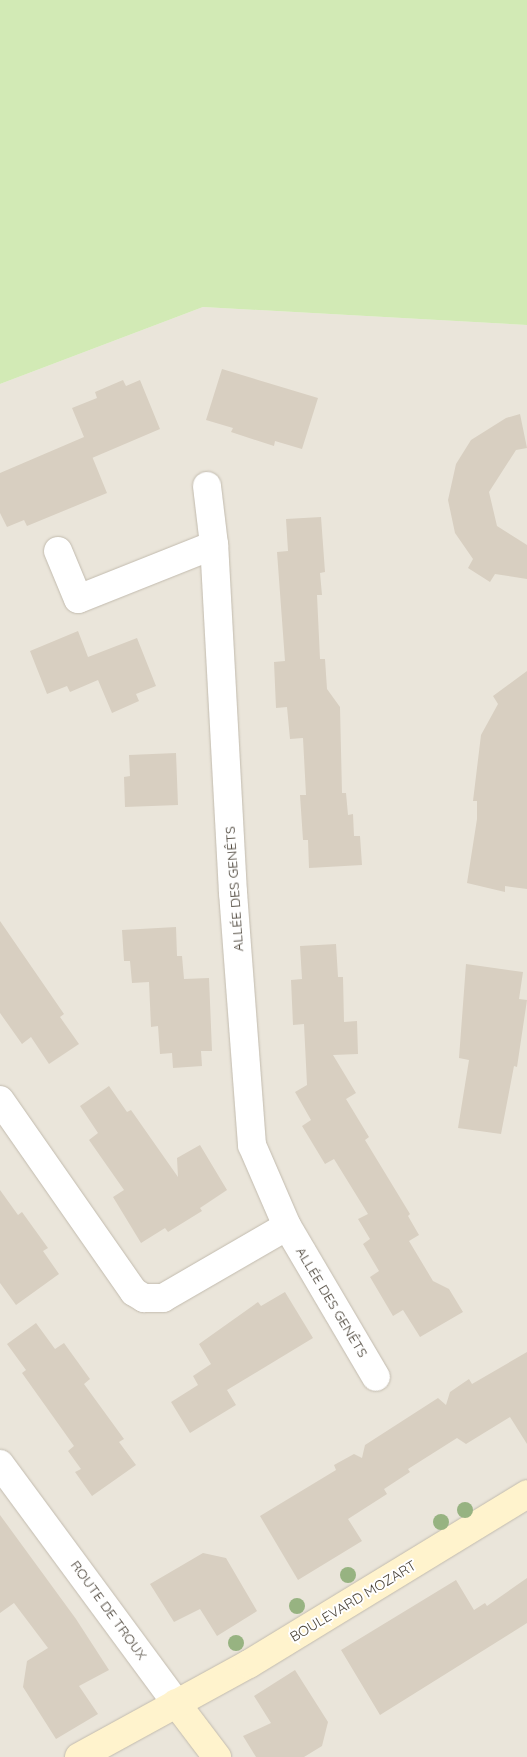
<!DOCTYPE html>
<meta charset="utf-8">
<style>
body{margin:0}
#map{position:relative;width:527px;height:1757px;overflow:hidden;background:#f6f3ec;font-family:Quicksand,sans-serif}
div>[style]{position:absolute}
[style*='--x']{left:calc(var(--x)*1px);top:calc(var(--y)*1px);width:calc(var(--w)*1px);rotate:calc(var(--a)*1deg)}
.residential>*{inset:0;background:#eae5da}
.green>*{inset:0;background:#d2eab5}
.building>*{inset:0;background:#d8cfc1}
.roads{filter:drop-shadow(0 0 1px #c2bbae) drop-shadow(0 0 1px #c2bbae)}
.street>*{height:28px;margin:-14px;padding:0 14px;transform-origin:14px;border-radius:14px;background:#fff}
.secondary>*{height:28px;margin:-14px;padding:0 14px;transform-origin:14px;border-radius:14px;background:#fff3cd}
.trees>*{width:16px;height:16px;margin:-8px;border-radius:50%;background:#97b381}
span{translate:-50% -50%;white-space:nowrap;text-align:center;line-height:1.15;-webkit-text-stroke:4px #fff;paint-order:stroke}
.street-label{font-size:14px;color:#4b4439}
</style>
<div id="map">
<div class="residential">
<i style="clip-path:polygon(203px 307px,527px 325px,527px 1757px,0 1757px,0 384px)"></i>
</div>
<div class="green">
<i style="clip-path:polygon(0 0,527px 0,527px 325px,203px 307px,0 384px)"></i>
</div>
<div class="building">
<i style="clip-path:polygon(222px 369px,318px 398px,302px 449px,275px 441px,274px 446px,231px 432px,233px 428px,206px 420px)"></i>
<i style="clip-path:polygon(123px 380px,126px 386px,140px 380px,160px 429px,92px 458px,87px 444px,107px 493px,27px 526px,24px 520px,7px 527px,0 513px,0 473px,84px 437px,72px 408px,97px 398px,95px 392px)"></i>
<i style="clip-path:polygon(520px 414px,527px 448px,516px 450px,489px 492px,497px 526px,527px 545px,527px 579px,495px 574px,490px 582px,468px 568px,473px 559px,455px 533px,448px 500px,456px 464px,471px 440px,506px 418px)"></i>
<i style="clip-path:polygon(321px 517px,325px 572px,320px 573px,322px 595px,317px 595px,320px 659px,325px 659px,327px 689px,340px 707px,342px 793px,346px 793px,348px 815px,353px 814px,354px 836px,360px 836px,362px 865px,309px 868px,308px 840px,303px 840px,300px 795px,306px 795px,303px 738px,290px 739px,287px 707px,276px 708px,274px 662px,285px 661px,277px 552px,288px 551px,286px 519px)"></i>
<i style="clip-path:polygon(78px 631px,88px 657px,137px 638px,156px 686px,136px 694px,139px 701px,112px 713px,98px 680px,70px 692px,67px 686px,47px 694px,30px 651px)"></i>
<i style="clip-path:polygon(527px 671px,527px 889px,505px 886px,505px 892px,467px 883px,477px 819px,477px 801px,473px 801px,481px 735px,498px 704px,493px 696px)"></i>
<i style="clip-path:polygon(176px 753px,178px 805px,125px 807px,124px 777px,130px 776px,129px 755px)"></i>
<i style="clip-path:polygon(0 921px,64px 1014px,60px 1017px,79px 1044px,49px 1064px,31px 1037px,22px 1044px,0 1013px)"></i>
<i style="clip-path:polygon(176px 927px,177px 956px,182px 956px,184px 979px,209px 978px,212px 1051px,201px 1051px,202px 1066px,173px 1068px,172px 1053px,160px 1054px,158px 1026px,151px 1027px,149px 982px,132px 983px,130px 961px,124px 961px,122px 930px)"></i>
<i style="clip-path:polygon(336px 944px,338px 977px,343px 977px,344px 1022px,357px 1021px,358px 1054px,333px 1055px,356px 1093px,346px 1099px,369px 1137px,365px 1140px,410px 1214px,408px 1216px,419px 1235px,409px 1241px,433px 1281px,449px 1289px,463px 1312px,420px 1337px,403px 1310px,393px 1316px,370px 1277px,379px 1271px,363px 1244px,370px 1239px,358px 1219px,368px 1214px,334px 1159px,325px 1164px,302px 1126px,311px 1120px,295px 1092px,307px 1085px,304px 1024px,293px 1025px,291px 980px,302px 979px,300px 946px)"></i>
<i style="clip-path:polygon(466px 964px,523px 972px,519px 999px,527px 1000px,517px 1067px,514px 1066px,501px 1134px,458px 1128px,469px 1060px,459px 1058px)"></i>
<i style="clip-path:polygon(109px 1086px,127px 1112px,131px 1110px,178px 1177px,177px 1158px,200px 1145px,227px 1190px,200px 1208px,202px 1211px,168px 1232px,165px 1228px,141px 1243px,113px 1197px,124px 1190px,89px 1140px,98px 1133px,80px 1106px)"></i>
<i style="clip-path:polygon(0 1190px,18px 1215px,22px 1212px,48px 1248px,43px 1251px,59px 1274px,16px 1305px,0 1283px)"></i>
<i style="clip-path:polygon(285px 1292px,313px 1338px,227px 1390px,236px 1405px,190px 1433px,171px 1402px,198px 1385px,193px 1376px,211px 1364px,199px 1344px,258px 1302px,261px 1306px)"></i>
<i style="clip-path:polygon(36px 1323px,55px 1349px,64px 1343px,90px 1379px,84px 1384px,124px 1439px,119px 1442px,136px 1465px,92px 1496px,75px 1472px,81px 1469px,68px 1451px,74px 1446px,22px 1373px,26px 1370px,7px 1344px)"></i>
<i style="clip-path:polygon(527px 1352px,527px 1444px,510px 1417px,466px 1444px,457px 1438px,408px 1469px,410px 1472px,384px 1489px,387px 1494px,348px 1519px,362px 1541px,298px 1580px,260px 1516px,336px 1470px,334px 1465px,354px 1454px,362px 1458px,365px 1445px,438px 1398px,446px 1405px,450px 1392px,469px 1379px,472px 1384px)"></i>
<i style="clip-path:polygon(0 1515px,76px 1619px,109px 1670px,79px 1686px,98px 1714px,56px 1739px,23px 1687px,27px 1661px,48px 1648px,14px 1603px,0 1613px)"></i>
<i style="clip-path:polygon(203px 1553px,226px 1558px,257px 1611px,217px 1636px,200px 1609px,174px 1622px,150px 1584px)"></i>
<i style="clip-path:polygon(527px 1578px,527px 1623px,380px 1715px,341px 1650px,456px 1580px,474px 1610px,485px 1603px,487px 1606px)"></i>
<i style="clip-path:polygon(295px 1670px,328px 1722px,322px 1746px,304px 1757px,256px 1757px,243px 1736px,271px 1723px,254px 1696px)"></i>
</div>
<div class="roads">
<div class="street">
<i style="--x:207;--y:486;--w:59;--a:83.2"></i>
<i style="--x:0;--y:1100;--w:234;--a:55.1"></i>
<i style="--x:134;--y:1292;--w:12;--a:31"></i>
<i style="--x:144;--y:1298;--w:19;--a:0"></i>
<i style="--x:163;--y:1298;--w:143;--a:-30.1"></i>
<i style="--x:287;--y:1226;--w:88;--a:-113.4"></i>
<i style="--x:252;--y:1145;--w:253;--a:-94.3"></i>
<i style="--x:233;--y:893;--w:349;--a:-93.1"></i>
<i style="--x:214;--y:545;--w:146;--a:158.3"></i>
<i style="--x:78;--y:599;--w:52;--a:-112.6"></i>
<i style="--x:287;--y:1226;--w:175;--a:59.5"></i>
<i style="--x:0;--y:1464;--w:297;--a:53.6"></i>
</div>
<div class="secondary">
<i style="--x:176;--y:1703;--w:68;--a:52.8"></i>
<i style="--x:79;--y:1757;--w:194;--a:-28.7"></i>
<i style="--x:249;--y:1664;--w:326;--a:-31.4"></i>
</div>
</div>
<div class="trees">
<i style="left:465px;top:1510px"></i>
<i style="left:441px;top:1522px"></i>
<i style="left:348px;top:1575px"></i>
<i style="left:297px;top:1606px"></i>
<i style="left:236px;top:1643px"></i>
</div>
<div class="street-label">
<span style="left:234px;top:889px;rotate:-94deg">ALLÉE DES GENÊTS</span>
<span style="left:332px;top:1302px;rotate:59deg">ALLÉE DES GENÊTS</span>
<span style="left:353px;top:1601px;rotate:-31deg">BOULEVARD MOZART</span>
<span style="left:109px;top:1610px;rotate:54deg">ROUTE DE TROUX</span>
</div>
</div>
